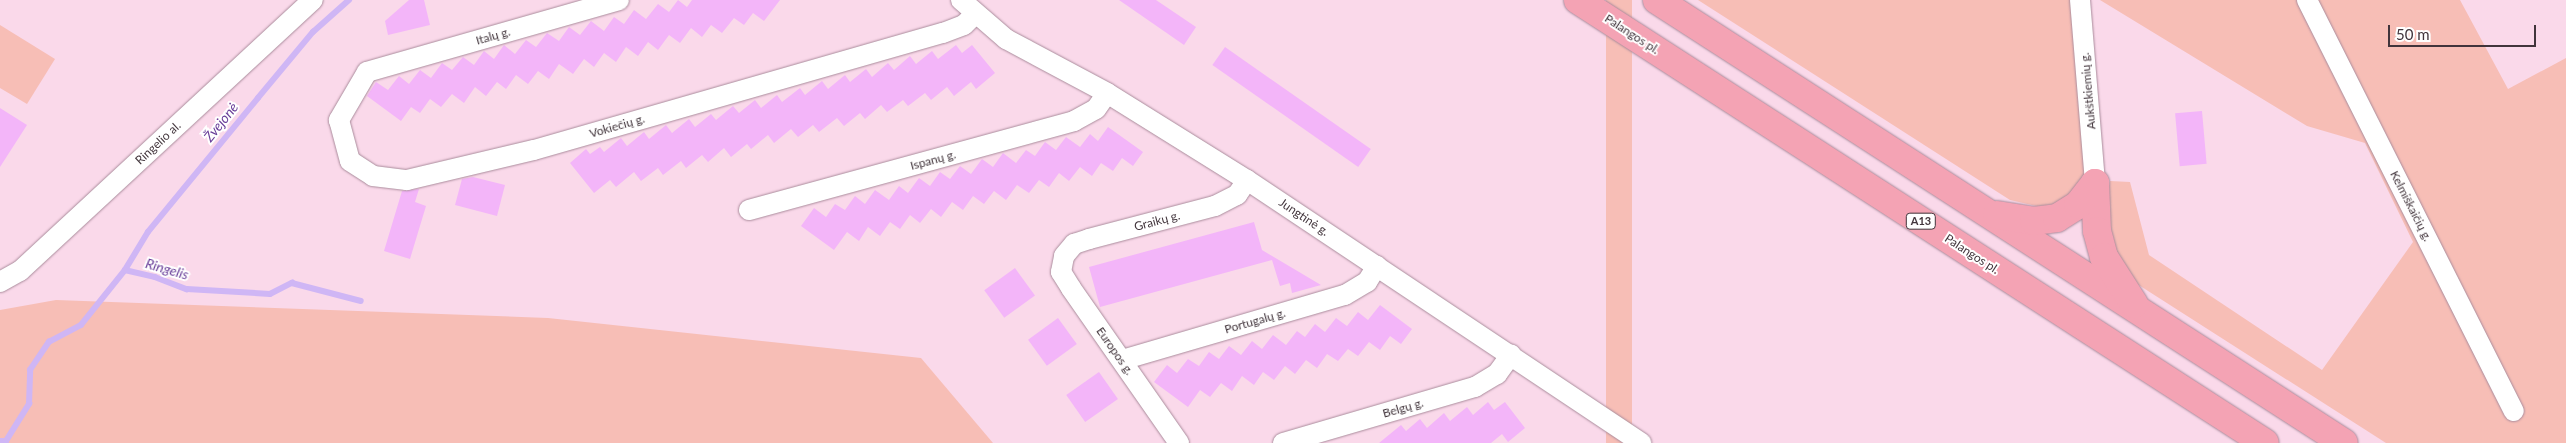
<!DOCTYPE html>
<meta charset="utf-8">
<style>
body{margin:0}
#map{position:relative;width:2566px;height:443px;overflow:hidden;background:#fad9ea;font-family:Lato,sans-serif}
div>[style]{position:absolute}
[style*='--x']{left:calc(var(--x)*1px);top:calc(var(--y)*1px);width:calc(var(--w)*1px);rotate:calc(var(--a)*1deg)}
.green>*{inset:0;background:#f7beb6;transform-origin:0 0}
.stream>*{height:5.5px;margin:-2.75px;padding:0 2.75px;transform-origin:2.75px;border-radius:2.75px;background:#cfb6f5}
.building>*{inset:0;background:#f3b5f9;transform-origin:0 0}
.roads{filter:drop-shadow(0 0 1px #aa8c9c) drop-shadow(0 0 1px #aa8c9c)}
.minor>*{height:20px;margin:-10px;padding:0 10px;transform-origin:10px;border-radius:10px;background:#fff}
.highway>*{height:28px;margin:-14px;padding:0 14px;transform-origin:14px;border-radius:14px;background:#f4a3b4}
span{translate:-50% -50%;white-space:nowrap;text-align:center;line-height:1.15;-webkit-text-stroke:4px #fff;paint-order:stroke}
.shield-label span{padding:1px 4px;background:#fff;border:1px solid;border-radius:4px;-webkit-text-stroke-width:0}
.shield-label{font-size:11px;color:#41343b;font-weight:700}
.street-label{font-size:12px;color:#41343b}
.water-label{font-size:14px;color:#693e99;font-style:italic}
.scale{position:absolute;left:2388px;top:25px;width:148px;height:22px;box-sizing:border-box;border:2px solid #41343b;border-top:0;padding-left:6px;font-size:15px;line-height:18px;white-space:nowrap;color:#41343b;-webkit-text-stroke:4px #fff;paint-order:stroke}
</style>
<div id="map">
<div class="green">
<i style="left:1606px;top:0;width:26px;height:816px"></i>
<i style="clip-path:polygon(1698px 0,2071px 0,2085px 175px,2067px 201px,2041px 207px,2010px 200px)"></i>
<i style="clip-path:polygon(2100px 0,2460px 0,2508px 89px,2566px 58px,2566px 443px,2386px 443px,2134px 282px,2118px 266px,2105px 206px,2110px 181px,2130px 182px,2149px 255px,2322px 370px,2413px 242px,2365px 143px,2307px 126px)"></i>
<i style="clip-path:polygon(0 25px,55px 59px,27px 104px,0 88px)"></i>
<i style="clip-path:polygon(56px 300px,548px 318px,921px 358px,993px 443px,0 443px,0 310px)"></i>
</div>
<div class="stream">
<i style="--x:125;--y:270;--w:44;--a:-58.8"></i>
<i style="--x:148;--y:232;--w:173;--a:-50.6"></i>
<i style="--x:258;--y:98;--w:86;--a:-50.2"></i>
<i style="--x:313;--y:32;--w:48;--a:-41.6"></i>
<i style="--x:0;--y:441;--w:6;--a:0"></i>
<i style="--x:6;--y:441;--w:44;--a:-58.1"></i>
<i style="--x:29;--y:404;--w:34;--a:-88"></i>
<i style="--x:30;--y:370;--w:34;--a:-56"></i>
<i style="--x:49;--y:342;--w:36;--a:-28"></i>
<i style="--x:81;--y:325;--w:70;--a:-51.3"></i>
<i style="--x:125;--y:270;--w:31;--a:13"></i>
<i style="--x:155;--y:277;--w:34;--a:21"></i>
<i style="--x:187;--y:289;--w:83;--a:3.4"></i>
<i style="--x:270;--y:294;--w:25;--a:-27"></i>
<i style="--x:292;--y:283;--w:71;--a:14.6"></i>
</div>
<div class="building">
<i style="clip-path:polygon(409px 0,424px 0,430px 25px,388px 35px,385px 21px)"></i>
<i style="clip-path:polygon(678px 0,687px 7px,692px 0,780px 0,764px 21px,753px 13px,744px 25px,734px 18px,722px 33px,711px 25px,702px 37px,691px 28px,680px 43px,669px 35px,658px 50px,648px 42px,638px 56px,626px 47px,616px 62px,604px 53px,594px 67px,584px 59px,573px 74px,559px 64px,549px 79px,538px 71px,528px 84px,516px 75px,506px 89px,497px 82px,486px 96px,475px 87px,464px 103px,452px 94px,441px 107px,430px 99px,420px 113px,411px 107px,401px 121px,367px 96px,376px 82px,388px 90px,399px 76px,409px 84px,420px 70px,431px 78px,442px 63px,452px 70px,463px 57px,474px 65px,484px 51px,494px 59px,504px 45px,515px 54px,526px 40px,536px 47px,547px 33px,559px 41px,569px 27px,580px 35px,591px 21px,604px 31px,614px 17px,624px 24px,634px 10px,646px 19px,658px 4px,669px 12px)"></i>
<i style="clip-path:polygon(1119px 0,1156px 0,1196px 27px,1184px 45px)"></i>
<i style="clip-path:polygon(956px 45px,962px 53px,972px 45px,995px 73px,976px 89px,971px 82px,954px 96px,947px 87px,931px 100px,925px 93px,908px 106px,903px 100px,887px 112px,881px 105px,865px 119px,860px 113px,844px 126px,837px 118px,819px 132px,813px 125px,798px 137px,791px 129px,774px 143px,768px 135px,751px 149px,747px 144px,731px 157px,724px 148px,708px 162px,702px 155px,686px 168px,681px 161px,663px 175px,658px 168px,641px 181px,634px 172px,616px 187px,610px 180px,594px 193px,570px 163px,586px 149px,590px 154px,600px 147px,604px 152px,621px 138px,627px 146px,644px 132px,649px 139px,666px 125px,672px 133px,689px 119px,695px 127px,711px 114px,716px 120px,733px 106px,739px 113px,755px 100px,761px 108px,777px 95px,782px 102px,800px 88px,805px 95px,822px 81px,828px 89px,845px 75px,850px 82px,866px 69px,872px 77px,888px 63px,894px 70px,910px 56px,916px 64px,932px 51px,938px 59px)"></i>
<i style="left:1225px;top:47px;width:178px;height:22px;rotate:35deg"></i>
<i style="clip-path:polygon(0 108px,27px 125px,0 167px)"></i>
<i style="left:2202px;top:111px;width:53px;height:27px;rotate:85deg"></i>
<i style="clip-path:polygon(1108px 127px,1143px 152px,1133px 166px,1122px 158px,1113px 171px,1101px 163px,1092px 176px,1080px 167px,1069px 181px,1059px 173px,1049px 187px,1039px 180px,1029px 193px,1017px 185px,1006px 200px,994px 191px,984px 204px,973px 196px,963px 210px,952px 202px,941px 217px,931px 209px,920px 223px,910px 215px,900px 229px,890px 222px,880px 236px,868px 227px,859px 241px,847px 232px,834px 250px,801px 226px,814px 208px,826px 217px,835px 204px,845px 210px,855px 196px,865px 204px,875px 190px,889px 200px,899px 186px,908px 193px,919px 178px,930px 186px,940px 172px,950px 179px,960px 166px,971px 174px,982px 159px,993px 167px,1003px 153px,1016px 163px,1026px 150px,1035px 156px,1045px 142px,1056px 150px,1066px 137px,1080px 147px,1090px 134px,1098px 141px)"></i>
<i style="clip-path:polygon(473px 177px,505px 185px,497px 216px,455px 205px,462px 179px)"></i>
<i style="clip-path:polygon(419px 189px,415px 202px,426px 206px,410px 259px,384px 251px,402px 191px)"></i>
<i style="clip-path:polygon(1254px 222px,1262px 250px,1321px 285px,1292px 293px,1290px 283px,1280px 286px,1272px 260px,1100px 307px,1089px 267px)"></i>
<i style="left:1015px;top:268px;width:34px;height:38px;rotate:54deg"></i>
<i style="clip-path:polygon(1380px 305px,1412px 329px,1401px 344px,1390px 336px,1380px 350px,1369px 342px,1358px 356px,1348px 349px,1338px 361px,1327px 354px,1317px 368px,1306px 360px,1295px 374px,1285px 366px,1274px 380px,1263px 372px,1254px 385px,1242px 376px,1232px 391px,1221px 383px,1210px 397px,1200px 390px,1188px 407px,1154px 382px,1167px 365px,1177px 373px,1188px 359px,1199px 366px,1209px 352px,1219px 359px,1229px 346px,1241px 355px,1252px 341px,1262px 349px,1273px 335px,1286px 345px,1297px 331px,1305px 337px,1315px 324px,1325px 332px,1336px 318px,1347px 326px,1358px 312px,1368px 320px)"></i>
<i style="left:1058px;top:318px;width:32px;height:37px;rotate:54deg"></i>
<i style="left:1099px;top:372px;width:33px;height:40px;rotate:55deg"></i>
<i style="clip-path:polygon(1488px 402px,1494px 410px,1505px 402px,1525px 428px,1508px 442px,1502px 434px,1491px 443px,1379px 443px,1401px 425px,1406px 431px,1420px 419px,1427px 428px,1444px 413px,1450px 421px,1467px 407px,1473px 415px)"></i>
</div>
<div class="roads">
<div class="minor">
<i style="--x:619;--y:0;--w:262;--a:164.1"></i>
<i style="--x:367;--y:72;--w:56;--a:120.3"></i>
<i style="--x:339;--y:120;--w:42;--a:75"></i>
<i style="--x:350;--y:161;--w:27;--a:33"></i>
<i style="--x:373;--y:176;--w:34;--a:7"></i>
<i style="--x:407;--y:180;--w:130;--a:-13.3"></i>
<i style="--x:534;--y:150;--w:425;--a:-16"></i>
<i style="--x:943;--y:33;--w:22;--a:-21"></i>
<i style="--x:964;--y:25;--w:16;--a:-45"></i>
<i style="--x:961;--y:0;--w:60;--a:40.9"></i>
<i style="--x:1006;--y:39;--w:115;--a:28.1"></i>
<i style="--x:1107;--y:93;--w:165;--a:31.9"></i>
<i style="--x:1247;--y:180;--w:474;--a:33.7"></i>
<i style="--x:2080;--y:0;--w:184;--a:85.3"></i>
<i style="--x:2307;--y:0;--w:460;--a:63.3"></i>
<i style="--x:749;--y:210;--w:337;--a:-15.3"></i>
<i style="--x:1074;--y:121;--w:25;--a:-29"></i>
<i style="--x:1096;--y:109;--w:19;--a:-55"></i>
<i style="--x:0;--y:282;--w:23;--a:-29"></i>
<i style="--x:20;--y:271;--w:399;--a:-42.8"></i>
<i style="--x:1122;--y:360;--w:232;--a:-16.3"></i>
<i style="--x:1345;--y:295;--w:26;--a:-31"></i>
<i style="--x:1367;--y:282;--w:19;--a:-58"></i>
<i style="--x:1179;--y:443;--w:189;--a:-124.9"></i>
<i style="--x:1071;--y:288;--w:19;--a:-122"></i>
<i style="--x:1061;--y:272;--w:16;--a:-79"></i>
<i style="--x:1064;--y:256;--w:16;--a:-50"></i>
<i style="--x:1074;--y:244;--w:16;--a:-18"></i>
<i style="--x:1089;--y:239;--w:130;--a:-14.7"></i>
<i style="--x:1215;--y:206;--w:25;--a:-27"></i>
<i style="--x:1237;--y:195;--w:18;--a:-56"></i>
<i style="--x:1283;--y:443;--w:200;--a:-16.3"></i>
<i style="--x:1475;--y:387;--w:26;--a:-31"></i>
<i style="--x:1497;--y:374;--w:24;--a:-54"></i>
</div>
<div class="highway">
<i style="--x:1578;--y:0;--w:817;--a:32.82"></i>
<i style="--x:1657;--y:0;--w:817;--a:32.82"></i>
<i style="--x:2095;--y:183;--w:48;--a:87.6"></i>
<i style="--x:2097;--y:231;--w:27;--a:75"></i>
<i style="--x:2104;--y:257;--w:56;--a:57.4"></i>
<i style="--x:1997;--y:215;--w:37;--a:9"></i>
<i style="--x:2034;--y:221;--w:23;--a:-7"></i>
<i style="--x:2057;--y:218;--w:25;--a:-32"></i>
<i style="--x:2078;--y:205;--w:28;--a:-52"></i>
</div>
</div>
<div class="shield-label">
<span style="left:1921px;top:221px">A13</span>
</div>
<div class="street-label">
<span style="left:1632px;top:34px;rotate:33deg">Palangos pl.</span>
<span style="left:493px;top:36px;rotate:-16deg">Italų g.</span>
<span style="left:2088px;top:91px;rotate:-95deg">Aukštkiemių g.</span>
<span style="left:617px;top:126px;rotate:-16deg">Vokiečių g.</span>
<span style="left:158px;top:143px;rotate:-43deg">Ringelio al.</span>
<span style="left:933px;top:160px;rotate:-15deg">Ispanų g.</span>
<span style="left:2411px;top:206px;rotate:63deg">Kelmiškaičių g.</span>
<span style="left:1304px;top:217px;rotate:34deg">Jungtinė g.</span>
<span style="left:1157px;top:221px;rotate:-15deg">Graikų g.</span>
<span style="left:1972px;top:254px;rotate:33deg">Palangos pl.</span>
<span style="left:1255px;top:321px;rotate:-16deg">Portugalų g.</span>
<span style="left:1115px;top:351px;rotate:55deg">Europos g.</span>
<span style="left:1403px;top:408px;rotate:-16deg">Belgų g.</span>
</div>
<div class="water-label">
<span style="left:221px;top:122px;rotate:-51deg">Žvejonė</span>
<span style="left:167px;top:269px;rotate:16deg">Ringelis</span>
</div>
<div class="scale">50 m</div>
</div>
